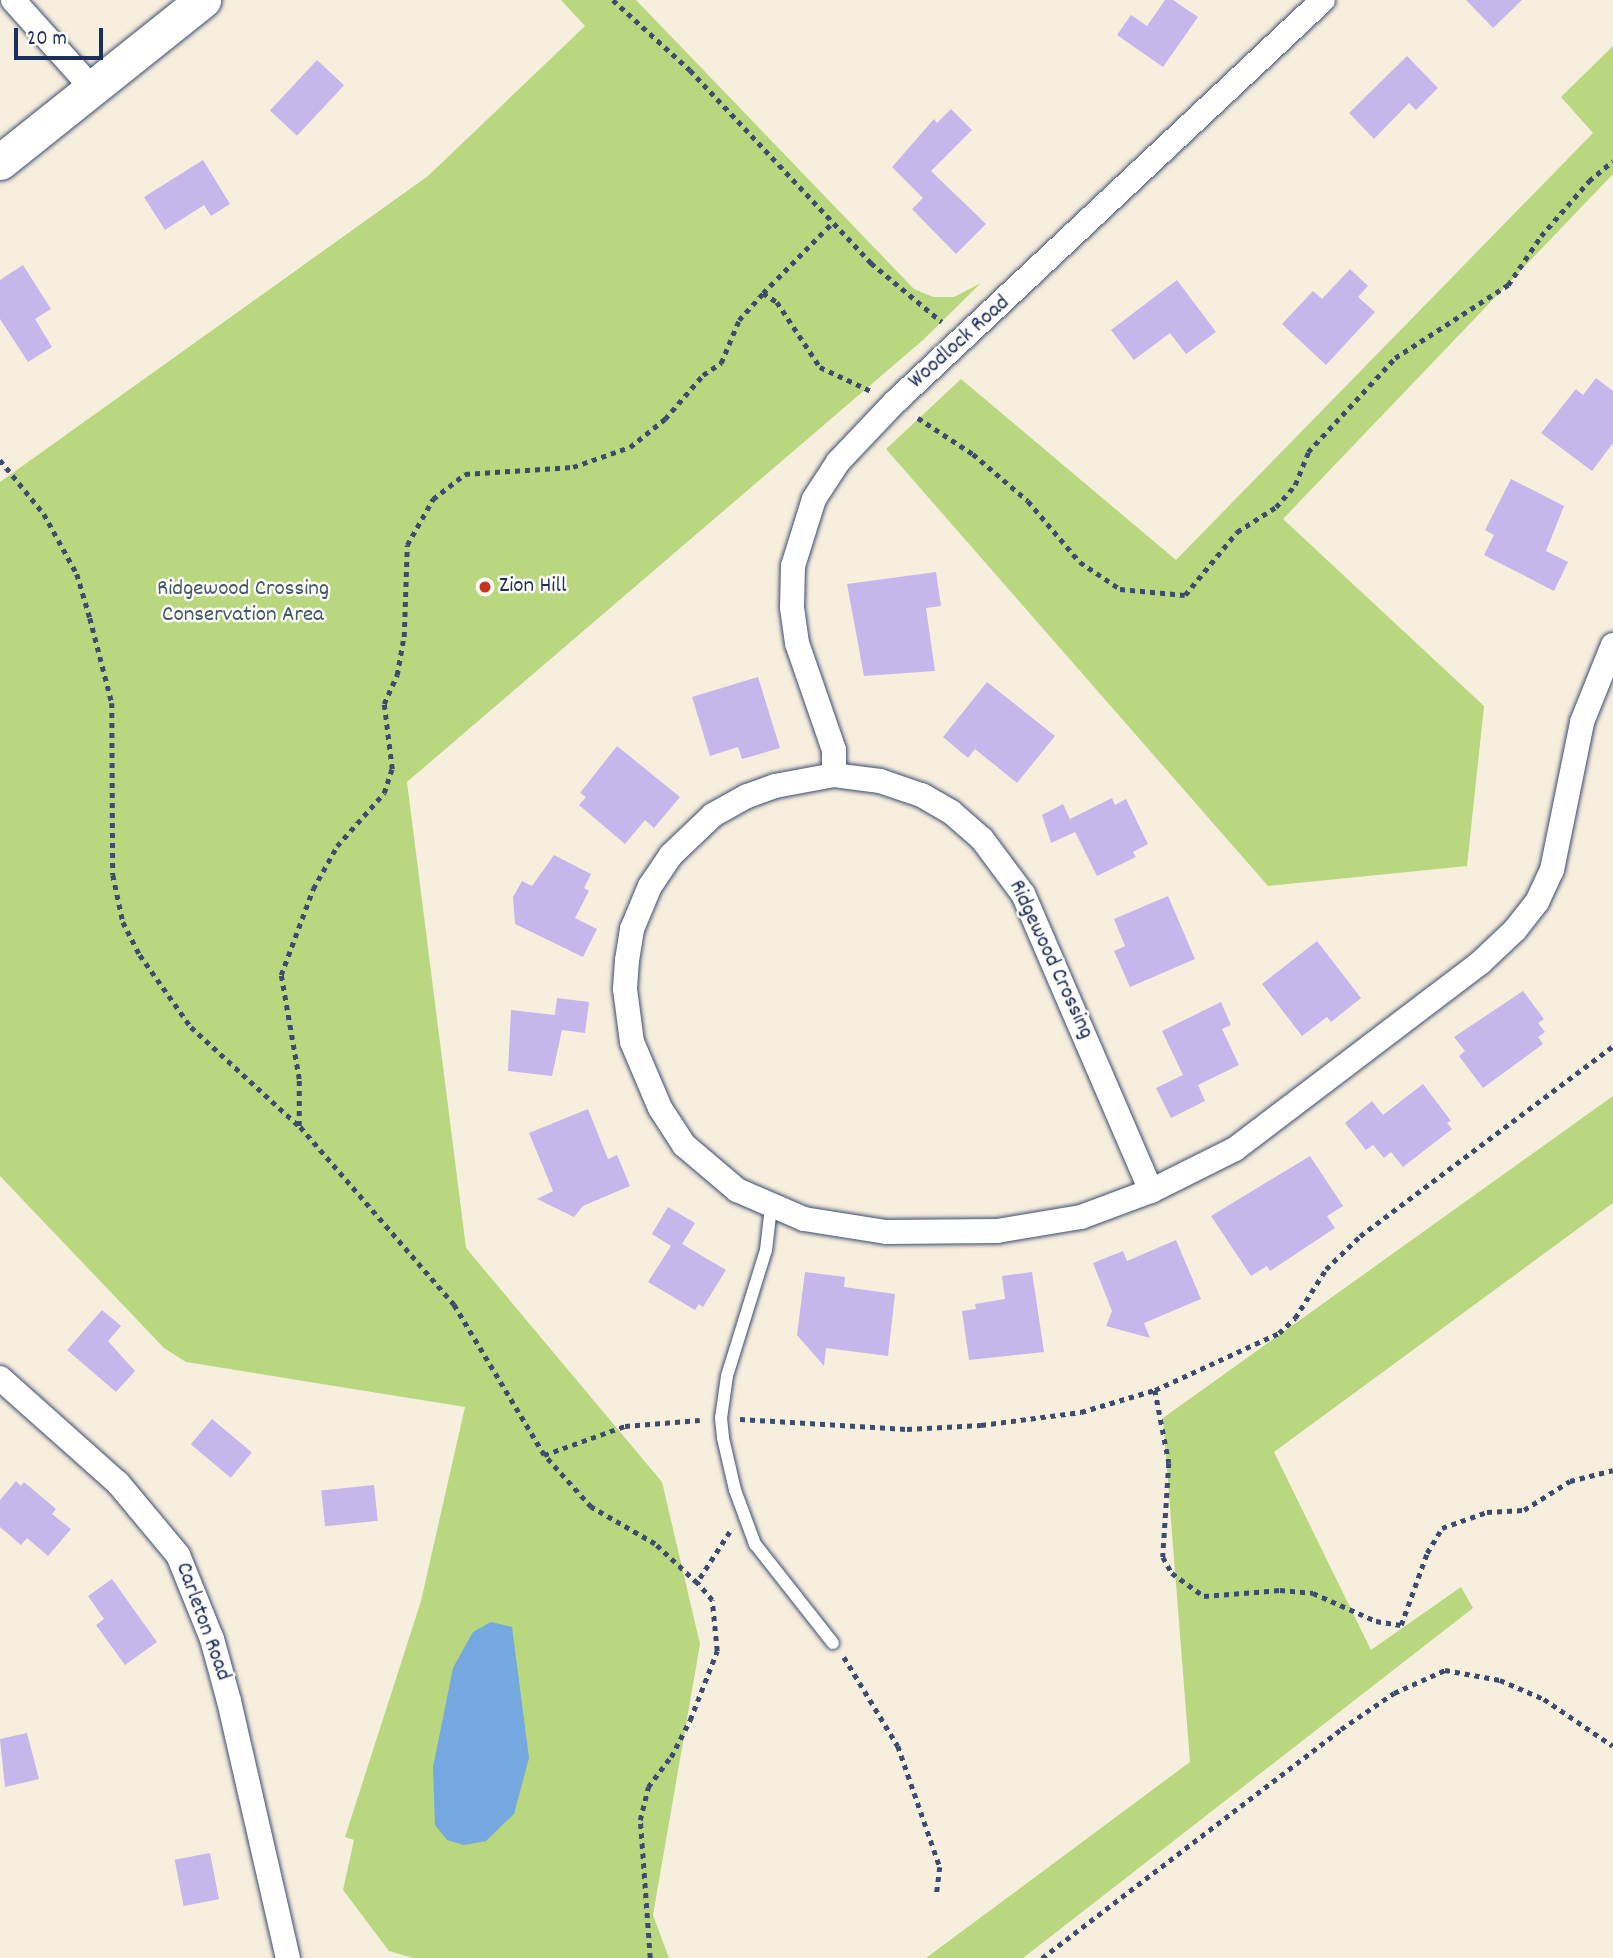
<!DOCTYPE html>
<style>
body{margin:0}
#map{position:relative;width:1613px;height:1958px;overflow:hidden;background:#f7efde;font-family:Dekko,sans-serif}
div>[style]{position:absolute}
[style*='--x']{left:calc(var(--x)*1px);top:calc(var(--y)*1px);width:calc(var(--w)*1px);rotate:calc(var(--a)*1deg)}
.green>*{inset:0;background:#b8d77e}
.water>*{inset:0;background:#75a7e1}
.building>*{inset:0;background:#c5b7eb;transform-origin:0 0}
.path>*{height:4.5px;margin-top:-2.25px;transform-origin:0;background:repeating-linear-gradient(90deg,#3c4c71 0 5px,transparent 0 10px)}
.roads{filter:drop-shadow(0 0 2px #3c4c71) drop-shadow(0 0 2px #3c4c71)}
.service>*{height:12px;margin:-6px;padding:0 6px;transform-origin:6px;border-radius:6px;background:#fff}
.minor>*{height:24px;margin:-12px;padding:0 12px;transform-origin:12px;border-radius:12px;background:#fff}
.secondary>*{height:35px;margin:-17.5px;padding:0 17.5px;transform-origin:17.5px;border-radius:17.5px;background:#fff}
.dots>*{width:19px;height:19px;translate:-50% -50%;box-sizing:border-box;border:4px solid #fdfcf7;border-radius:50%}
span{translate:-50% -50%;white-space:nowrap;text-align:center;line-height:1.15;-webkit-text-stroke:5px #fdfcf7;paint-order:stroke}
.street-label{font-size:23px;color:#1b2f5e}
.poi-label{font-size:23px;color:#1b2f5e}
.left{translate:0 -50%;text-align:left}
.park-label{font-size:23px;color:#425966}
.scale{position:absolute;left:14px;top:28px;width:89px;height:32px;box-sizing:border-box;border:4px solid #1b2f5e;border-top:0;padding-left:9px;font-size:21px;line-height:24px;white-space:nowrap;color:#1b2f5e;-webkit-text-stroke:5px #fdfcf7;paint-order:stroke}
</style>
<div id="map">
<div class="green">
<i style="clip-path:polygon(561px 0,636px 0,914px 289px,933px 297px,954px 297px,981px 283px,923px 340px,407px 782px,466px 1248px,662px 1482px,700px 1644px,653px 1915px,669px 1958px,413px 1958px,389px 1951px,343px 1890px,354px 1840px,345px 1837px,421px 1601px,465px 1407px,186px 1362px,164px 1348px,0 1176px,0 482px,428px 176px,585px 26px)"></i>
<i style="clip-path:polygon(1613px 46px,1613px 174px,1283px 519px,1484px 706px,1467px 866px,1268px 886px,886px 449px,961px 379px,1176px 560px,1593px 133px,1561px 97px)"></i>
<i style="clip-path:polygon(1613px 1096px,1613px 1203px,1274px 1452px,1371px 1650px,1461px 1587px,1473px 1608px,1023px 1958px,926px 1958px,1190px 1762px,1163px 1418px)"></i>
</div>
<div class="water">
<i style="clip-path:polygon(491px 1622px,512px 1627px,529px 1758px,514px 1814px,486px 1841px,464px 1845px,447px 1840px,435px 1825px,433px 1767px,453px 1668px,473px 1632px)"></i>
</div>
<div class="building">
<i style="clip-path:polygon(1165px 0,1173px 0,1198px 17px,1163px 67px,1117px 35px,1131px 15px,1147px 26px)"></i>
<i style="clip-path:polygon(1466px 0,1522px 0,1493px 28px)"></i>
<i style="clip-path:polygon(1407px 56px,1438px 88px,1416px 110px,1409px 103px,1374px 139px,1349px 113px)"></i>
<i style="left:317px;top:60px;width:37px;height:69px;rotate:43deg"></i>
<i style="clip-path:polygon(951px 109px,972px 130px,931px 171px,986px 224px,956px 254px,912px 209px,923px 198px,892px 167px,934px 119px,937px 123px)"></i>
<i style="clip-path:polygon(203px 160px,230px 204px,211px 216px,204px 205px,165px 230px,144px 197px)"></i>
<i style="clip-path:polygon(23px 265px,51px 309px,35px 319px,52px 347px,28px 362px,0 319px,0 280px)"></i>
<i style="clip-path:polygon(1350px 269px,1368px 286px,1358px 297px,1375px 312px,1326px 365px,1282px 324px,1313px 291px,1322px 299px)"></i>
<i style="clip-path:polygon(1177px 280px,1216px 332px,1186px 354px,1170px 333px,1134px 360px,1111px 330px)"></i>
<i style="clip-path:polygon(1596px 378px,1613px 391px,1613px 443px,1592px 471px,1541px 433px,1576px 389px,1583px 395px)"></i>
<i style="clip-path:polygon(1511px 479px,1564px 506px,1546px 551px,1568px 562px,1554px 591px,1484px 555px,1494px 535px,1485px 530px)"></i>
<i style="clip-path:polygon(936px 572px,941px 606px,926px 608px,935px 671px,864px 676px,847px 584px)"></i>
<i style="clip-path:polygon(758px 677px,780px 748px,742px 759px,738px 747px,710px 756px,692px 697px)"></i>
<i style="clip-path:polygon(987px 682px,1055px 736px,1017px 783px,975px 749px,968px 758px,943px 737px)"></i>
<i style="clip-path:polygon(617px 746px,680px 797px,654px 828px,645px 820px,625px 844px,579px 805px,586px 797px,580px 793px)"></i>
<i style="clip-path:polygon(1112px 798px,1115px 805px,1126px 799px,1148px 844px,1133px 852px,1136px 857px,1097px 876px,1075px 832px,1051px 843px,1042px 815px,1063px 804px,1070px 819px)"></i>
<i style="clip-path:polygon(554px 855px,591px 874px,584px 888px,589px 891px,575px 918px,597px 929px,583px 957px,515px 924px,513px 897px,522px 881px,532px 886px)"></i>
<i style="clip-path:polygon(1168px 896px,1195px 959px,1130px 987px,1114px 951px,1125px 946px,1114px 919px)"></i>
<i style="clip-path:polygon(1317px 941px,1361px 998px,1331px 1022px,1327px 1017px,1302px 1036px,1262px 984px)"></i>
<i style="clip-path:polygon(1523px 991px,1544px 1019px,1538px 1023px,1545px 1032px,1538px 1037px,1543px 1044px,1483px 1088px,1459px 1056px,1465px 1051px,1454px 1037px)"></i>
<i style="clip-path:polygon(557px 998px,589px 1002px,585px 1033px,562px 1030px,552px 1076px,508px 1071px,511px 1010px,555px 1015px)"></i>
<i style="clip-path:polygon(1221px 1002px,1231px 1025px,1222px 1029px,1239px 1065px,1198px 1085px,1205px 1101px,1171px 1118px,1156px 1088px,1183px 1075px,1162px 1031px)"></i>
<i style="clip-path:polygon(1423px 1084px,1451px 1121px,1447px 1123px,1452px 1129px,1403px 1167px,1391px 1152px,1384px 1158px,1373px 1145px,1366px 1150px,1345px 1123px,1372px 1101px,1383px 1115px)"></i>
<i style="clip-path:polygon(588px 1109px,608px 1159px,617px 1155px,630px 1186px,583px 1206px,574px 1217px,537px 1199px,553px 1191px,529px 1133px)"></i>
<i style="clip-path:polygon(1310px 1156px,1343px 1206px,1327px 1216px,1335px 1228px,1270px 1271px,1267px 1266px,1251px 1276px,1211px 1216px)"></i>
<i style="clip-path:polygon(668px 1207px,695px 1223px,682px 1244px,726px 1270px,703px 1307px,699px 1304px,695px 1310px,648px 1282px,671px 1246px,652px 1234px)"></i>
<i style="clip-path:polygon(1176px 1240px,1201px 1299px,1144px 1323px,1150px 1338px,1106px 1326px,1112px 1311px,1093px 1263px,1123px 1251px,1127px 1261px)"></i>
<i style="clip-path:polygon(805px 1272px,845px 1277px,844px 1287px,895px 1294px,888px 1356px,826px 1348px,824px 1366px,797px 1335px)"></i>
<i style="clip-path:polygon(1032px 1272px,1044px 1352px,969px 1360px,962px 1311px,976px 1309px,975px 1304px,1005px 1299px,1002px 1276px)"></i>
<i style="clip-path:polygon(102px 1310px,121px 1326px,108px 1341px,135px 1371px,116px 1392px,67px 1350px)"></i>
<i style="left:212px;top:1419px;width:52px;height:33px;rotate:40deg"></i>
<i style="clip-path:polygon(16px 1481px,21px 1486px,24px 1482px,56px 1509px,52px 1514px,71px 1529px,48px 1556px,27px 1538px,21px 1545px,0 1527px,0 1500px)"></i>
<i style="left:374px;top:1485px;width:36px;height:53px;rotate:84deg"></i>
<i style="clip-path:polygon(112px 1579px,157px 1642px,125px 1665px,96px 1625px,104px 1619px,88px 1596px)"></i>
<i style="clip-path:polygon(27px 1733px,39px 1779px,5px 1787px,0 1739px)"></i>
<i style="left:210px;top:1853px;width:47px;height:36px;rotate:79deg"></i>
</div>
<div class="path">
<i style="--x:613;--y:0;--w:104;--a:42.3"></i>
<i style="--x:690;--y:70;--w:265;--a:46.8"></i>
<i style="--x:871;--y:263;--w:92;--a:39.7"></i>
<i style="--x:763;--y:293;--w:98;--a:-45.4"></i>
<i style="--x:918;--y:418;--w:66;--a:33.2"></i>
<i style="--x:973;--y:454;--w:72;--a:40.5"></i>
<i style="--x:1028;--y:501;--w:80;--a:49.6"></i>
<i style="--x:1080;--y:562;--w:48;--a:34"></i>
<i style="--x:1120;--y:589;--w:65;--a:5.3"></i>
<i style="--x:1185;--y:595;--w:82;--a:-50.5"></i>
<i style="--x:1237;--y:532;--w:46;--a:-32.7"></i>
<i style="--x:1276;--y:507;--w:29;--a:-49"></i>
<i style="--x:1295;--y:485;--w:35;--a:-68"></i>
<i style="--x:1308;--y:452;--w:128;--a:-47.2"></i>
<i style="--x:1395;--y:358;--w:135;--a:-32.9"></i>
<i style="--x:1508;--y:285;--w:59;--a:-56"></i>
<i style="--x:1541;--y:236;--w:73;--a:-48.9"></i>
<i style="--x:1589;--y:181;--w:31;--a:-40"></i>
<i style="--x:0;--y:460;--w:70;--a:50.8"></i>
<i style="--x:44;--y:514;--w:68;--a:61.2"></i>
<i style="--x:77;--y:574;--w:46;--a:73.5"></i>
<i style="--x:90;--y:618;--w:88;--a:75.5"></i>
<i style="--x:112;--y:703;--w:172;--a:89.7"></i>
<i style="--x:113;--y:875;--w:48;--a:78"></i>
<i style="--x:123;--y:922;--w:37;--a:63"></i>
<i style="--x:140;--y:955;--w:88;--a:54.7"></i>
<i style="--x:191;--y:1027;--w:147;--a:42.5"></i>
<i style="--x:1155;--y:1390;--w:74;--a:79.1"></i>
<i style="--x:1169;--y:1463;--w:94;--a:93.7"></i>
<i style="--x:1163;--y:1557;--w:18;--a:61"></i>
<i style="--x:1172;--y:1573;--w:39;--a:36"></i>
<i style="--x:1204;--y:1596;--w:76;--a:-4.5"></i>
<i style="--x:1280;--y:1590;--w:33;--a:5"></i>
<i style="--x:1313;--y:1593;--w:69;--a:24"></i>
<i style="--x:1376;--y:1621;--w:25;--a:9"></i>
<i style="--x:1401;--y:1625;--w:77;--a:-70.1"></i>
<i style="--x:1427;--y:1553;--w:29;--a:-59"></i>
<i style="--x:1442;--y:1528;--w:48;--a:-19.6"></i>
<i style="--x:1487;--y:1512;--w:37;--a:-3"></i>
<i style="--x:1524;--y:1510;--w:54;--a:-32.2"></i>
<i style="--x:1570;--y:1481;--w:44;--a:-14.3"></i>
<i style="--x:740;--y:1419;--w:167;--a:3.4"></i>
<i style="--x:907;--y:1429;--w:74;--a:-3.1"></i>
<i style="--x:981;--y:1425;--w:101;--a:-7.4"></i>
<i style="--x:1081;--y:1412;--w:77;--a:-16.6"></i>
<i style="--x:1155;--y:1390;--w:136;--a:-24.7"></i>
<i style="--x:1279;--y:1333;--w:22;--a:-43"></i>
<i style="--x:1295;--y:1318;--w:58;--a:-57.7"></i>
<i style="--x:1326;--y:1269;--w:47;--a:-44.1"></i>
<i style="--x:1360;--y:1236;--w:316;--a:-36.9"></i>
<i style="--x:544;--y:1455;--w:86;--a:-19.7"></i>
<i style="--x:625;--y:1426;--w:75;--a:-4.6"></i>
<i style="--x:730;--y:1532;--w:61;--a:122.9"></i>
<i style="--x:697;--y:1583;--w:57;--a:-137.1"></i>
<i style="--x:655;--y:1544;--w:74;--a:-150"></i>
<i style="--x:591;--y:1507;--w:70;--a:-132.1"></i>
<i style="--x:544;--y:1455;--w:175;--a:-121"></i>
<i style="--x:454;--y:1305;--w:237;--a:-130.9"></i>
<i style="--x:299;--y:1126;--w:47;--a:-90"></i>
<i style="--x:299;--y:1079;--w:106;--a:-99.8"></i>
<i style="--x:281;--y:975;--w:92;--a:-69.6"></i>
<i style="--x:313;--y:889;--w:49;--a:-60.8"></i>
<i style="--x:337;--y:846;--w:71;--a:-48.4"></i>
<i style="--x:384;--y:793;--w:25;--a:-72"></i>
<i style="--x:392;--y:769;--w:65;--a:-97"></i>
<i style="--x:384;--y:704;--w:32;--a:-66"></i>
<i style="--x:397;--y:675;--w:39;--a:-80"></i>
<i style="--x:404;--y:637;--w:92;--a:-88.1"></i>
<i style="--x:407;--y:545;--w:53;--a:-60.5"></i>
<i style="--x:433;--y:499;--w:41;--a:-38"></i>
<i style="--x:465;--y:474;--w:108;--a:-3.7"></i>
<i style="--x:573;--y:467;--w:60;--a:-19.3"></i>
<i style="--x:630;--y:447;--w:45;--a:-38.7"></i>
<i style="--x:665;--y:419;--w:58;--a:-49.2"></i>
<i style="--x:703;--y:375;--w:22;--a:-34"></i>
<i style="--x:721;--y:363;--w:47;--a:-67.3"></i>
<i style="--x:739;--y:320;--w:36;--a:-48"></i>
<i style="--x:763;--y:293;--w:17;--a:33"></i>
<i style="--x:777;--y:302;--w:78;--a:56.5"></i>
<i style="--x:820;--y:367;--w:56;--a:25.2"></i>
<i style="--x:844;--y:1657;--w:104;--a:58.8"></i>
<i style="--x:898;--y:1746;--w:128;--a:70.9"></i>
<i style="--x:940;--y:1867;--w:26;--a:97"></i>
<i style="--x:650;--y:1958;--w:138;--a:-94.1"></i>
<i style="--x:640;--y:1820;--w:34;--a:-76"></i>
<i style="--x:648;--y:1787;--w:38;--a:-53"></i>
<i style="--x:671;--y:1757;--w:42;--a:-62.8"></i>
<i style="--x:690;--y:1720;--w:74;--a:-68.6"></i>
<i style="--x:717;--y:1651;--w:51;--a:-95.6"></i>
<i style="--x:712;--y:1600;--w:23;--a:-131"></i>
<i style="--x:1042;--y:1958;--w:377;--a:-37.4"></i>
<i style="--x:1341;--y:1729;--w:64;--a:-34.2"></i>
<i style="--x:1394;--y:1693;--w:56;--a:-24.3"></i>
<i style="--x:1445;--y:1670;--w:56;--a:10.3"></i>
<i style="--x:1500;--y:1680;--w:48;--a:23.4"></i>
<i style="--x:1544;--y:1699;--w:83;--a:34.3"></i>
</div>
<div class="roads">
<div class="service">
<i style="--x:771;--y:1207;--w:43;--a:96.6"></i>
<i style="--x:766;--y:1250;--w:132;--a:107.2"></i>
<i style="--x:727;--y:1376;--w:42;--a:98.1"></i>
<i style="--x:721;--y:1418;--w:20;--a:84"></i>
<i style="--x:723;--y:1438;--w:53;--a:77"></i>
<i style="--x:735;--y:1490;--w:58;--a:69.7"></i>
<i style="--x:755;--y:1544;--w:126;--a:51.8"></i>
</div>
<div class="minor">
<i style="--x:13;--y:0;--w:118;--a:48.1"></i>
<i style="--x:834;--y:775;--w:25;--a:-90"></i>
<i style="--x:834;--y:750;--w:113;--a:-109.1"></i>
<i style="--x:797;--y:643;--w:36;--a:-98"></i>
<i style="--x:792;--y:607;--w:41;--a:-88.6"></i>
<i style="--x:793;--y:566;--w:70;--a:-72.6"></i>
<i style="--x:814;--y:499;--w:44;--a:-57"></i>
<i style="--x:838;--y:462;--w:83;--a:-46.5"></i>
<i style="--x:895;--y:402;--w:587;--a:-43.21"></i>
<i style="--x:1151;--y:1191;--w:323;--a:-113.3"></i>
<i style="--x:1023;--y:894;--w:69;--a:-126.7"></i>
<i style="--x:982;--y:839;--w:41;--a:-138.9"></i>
<i style="--x:951;--y:812;--w:34;--a:-150"></i>
<i style="--x:921;--y:795;--w:43;--a:-161.1"></i>
<i style="--x:880;--y:781;--w:46;--a:-172.6"></i>
<i style="--x:834;--y:775;--w:60;--a:169.4"></i>
<i style="--x:775;--y:786;--w:30;--a:160"></i>
<i style="--x:747;--y:796;--w:39;--a:151"></i>
<i style="--x:713;--y:815;--w:58;--a:136.4"></i>
<i style="--x:671;--y:855;--w:37;--a:124"></i>
<i style="--x:650;--y:886;--w:47;--a:112.7"></i>
<i style="--x:632;--y:929;--w:31;--a:99"></i>
<i style="--x:627;--y:960;--w:29;--a:94"></i>
<i style="--x:625;--y:989;--w:53;--a:82.5"></i>
<i style="--x:632;--y:1042;--w:72;--a:67"></i>
<i style="--x:660;--y:1108;--w:44;--a:57"></i>
<i style="--x:684;--y:1145;--w:70;--a:40.3"></i>
<i style="--x:737;--y:1190;--w:73;--a:23.4"></i>
<i style="--x:804;--y:1219;--w:83;--a:9"></i>
<i style="--x:886;--y:1232;--w:111;--a:-0.5"></i>
<i style="--x:997;--y:1231;--w:85;--a:-9.5"></i>
<i style="--x:1081;--y:1217;--w:75;--a:-20.4"></i>
<i style="--x:1151;--y:1191;--w:94;--a:-26.6"></i>
<i style="--x:1235;--y:1149;--w:308;--a:-37.2"></i>
<i style="--x:1480;--y:963;--w:48;--a:-43.3"></i>
<i style="--x:1515;--y:930;--w:36;--a:-52"></i>
<i style="--x:1537;--y:902;--w:35;--a:-65"></i>
<i style="--x:1552;--y:870;--w:151;--a:-78.5"></i>
<i style="--x:1582;--y:722;--w:83;--a:-68.1"></i>
<i style="--x:0;--y:1378;--w:158;--a:41.7"></i>
<i style="--x:118;--y:1483;--w:94;--a:50.2"></i>
<i style="--x:178;--y:1555;--w:91;--a:68"></i>
<i style="--x:212;--y:1639;--w:64;--a:74.7"></i>
<i style="--x:229;--y:1701;--w:264;--a:77.1"></i>
</div>
<div class="secondary">
<i style="--x:0;--y:162;--w:260;--a:-38.6"></i>
</div>
</div>
<div class="dots">
<i style="left:485px;top:587px;background:#c8321e"></i>
</div>
<div class="street-label">
<span style="left:960px;top:343px;rotate:-42deg">Woodlock Road</span>
<span style="left:1050px;top:960px;rotate:65deg">Ridgewood Crossing</span>
<span style="left:202px;top:1622px;rotate:70deg">Carleton Road</span>
</div>
<div class="poi-label">
<span class="left" style="left:499px;top:587px">Zion Hill</span>
</div>
<div class="park-label">
<span style="left:243px;top:603px">Ridgewood Crossing<br>Conservation Area</span>
</div>
<div class="scale">20 m</div>
</div>
